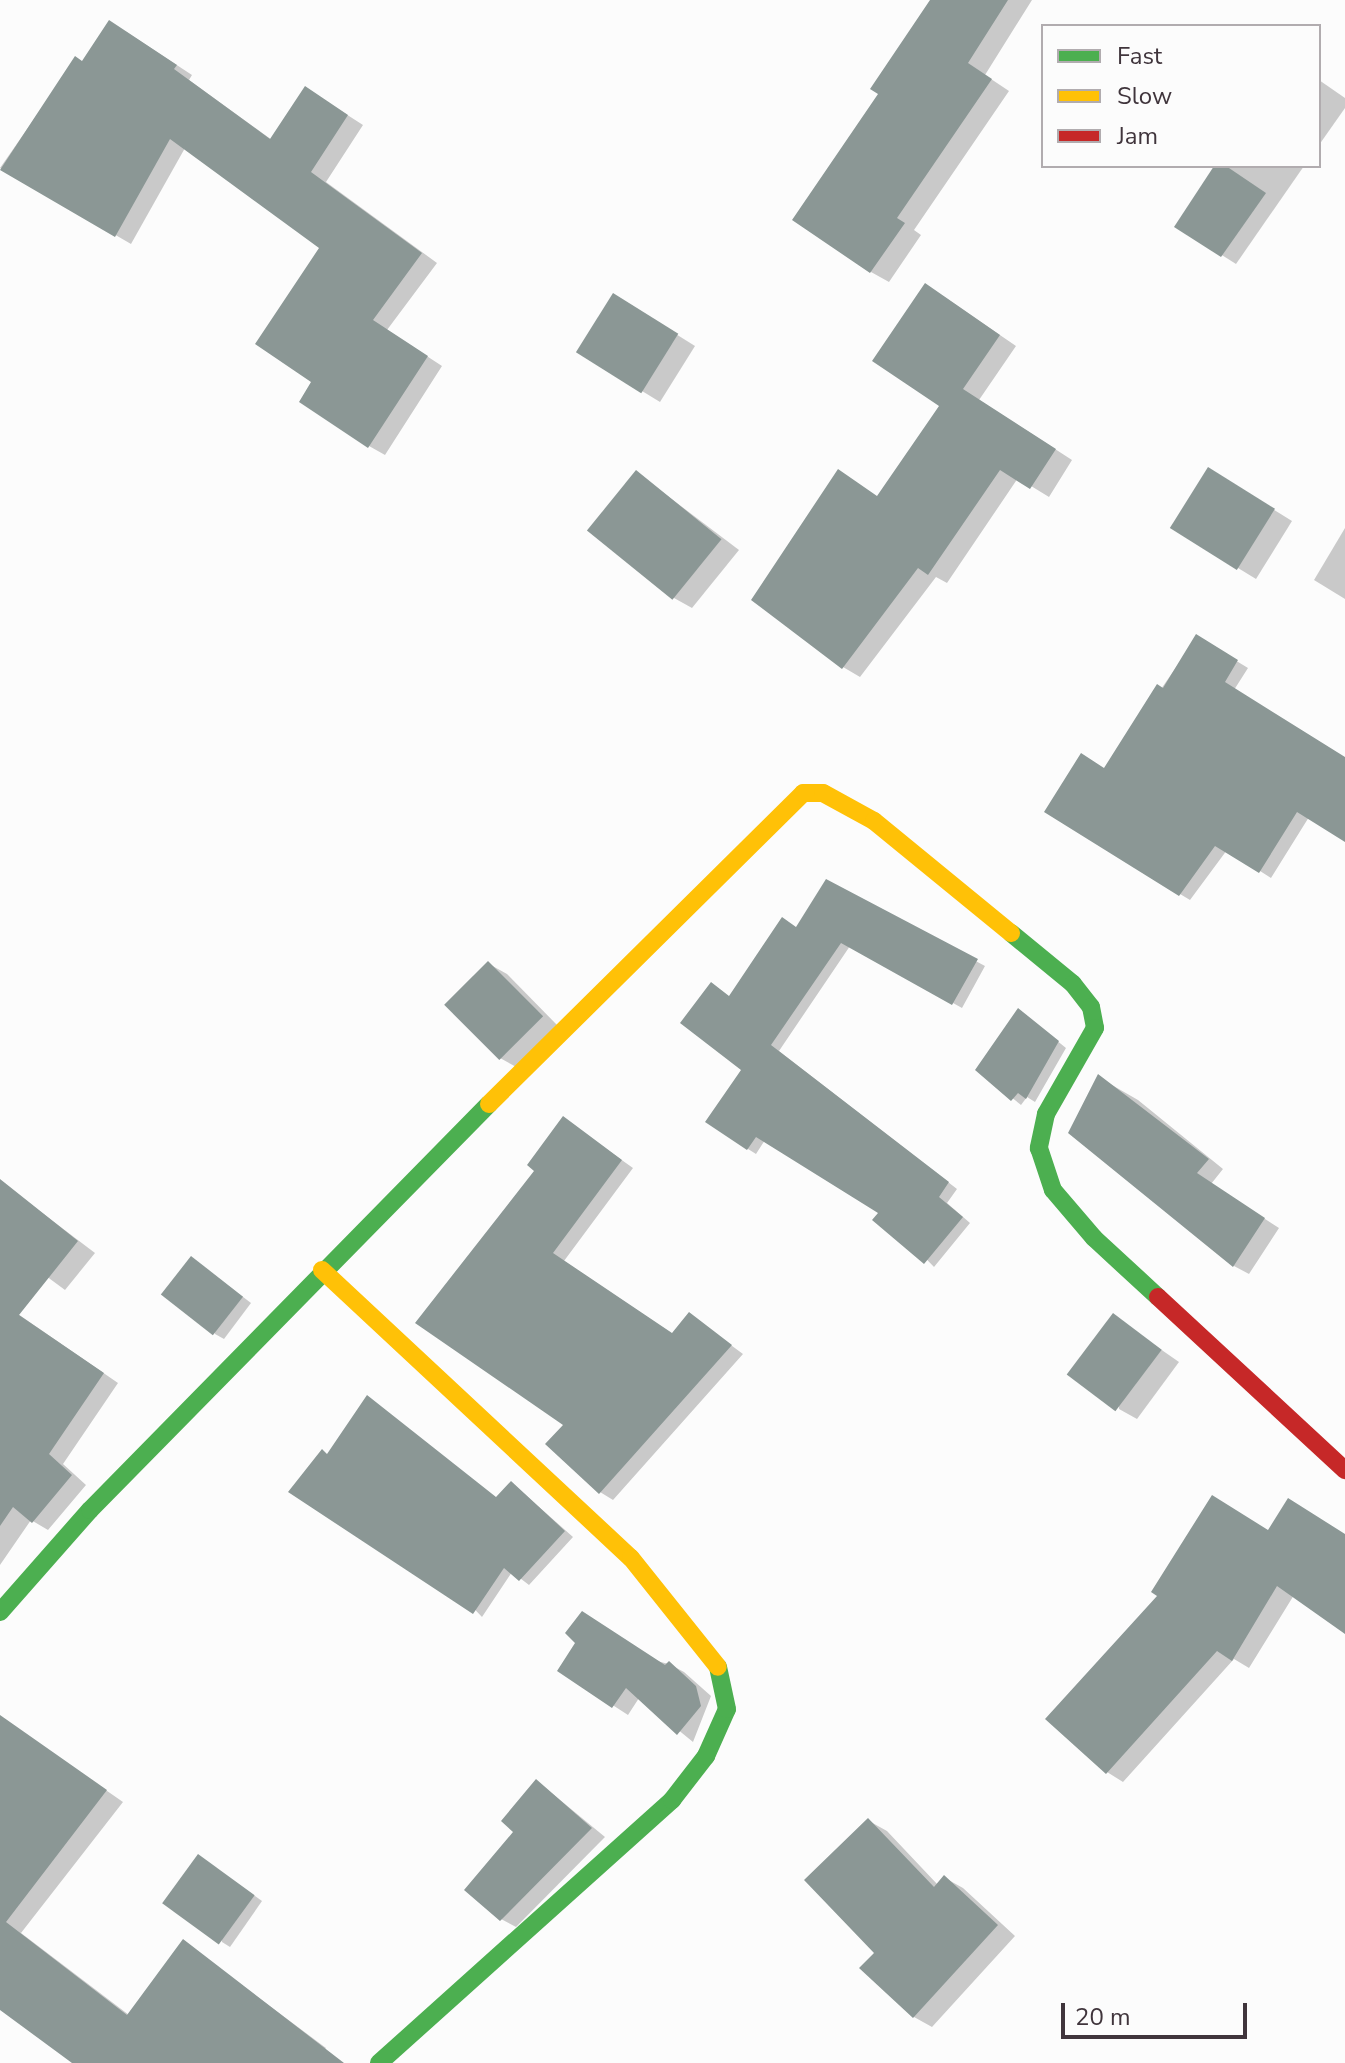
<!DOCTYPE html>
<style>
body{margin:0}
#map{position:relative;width:1345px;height:2063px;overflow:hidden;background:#fcfcfc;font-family:"Nunito Sans",sans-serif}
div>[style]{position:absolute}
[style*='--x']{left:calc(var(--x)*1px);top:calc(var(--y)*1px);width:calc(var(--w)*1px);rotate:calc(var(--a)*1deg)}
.shadow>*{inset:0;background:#0003}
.building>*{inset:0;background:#8b9795;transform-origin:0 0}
.fast>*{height:18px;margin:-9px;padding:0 9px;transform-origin:9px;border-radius:9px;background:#4caf50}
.slow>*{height:18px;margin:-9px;padding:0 9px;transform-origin:9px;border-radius:9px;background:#ffc107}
.jam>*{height:18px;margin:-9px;padding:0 9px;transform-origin:9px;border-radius:9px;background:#c62828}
span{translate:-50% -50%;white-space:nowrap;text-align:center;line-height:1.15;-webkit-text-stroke:8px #fcfcfc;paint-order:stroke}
.legend{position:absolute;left:1041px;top:24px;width:280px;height:144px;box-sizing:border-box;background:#fcfcfc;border:2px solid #b1acaf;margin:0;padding:10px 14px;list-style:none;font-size:24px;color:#40353c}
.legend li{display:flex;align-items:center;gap:16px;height:40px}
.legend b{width:40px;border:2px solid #b1acaf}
.scale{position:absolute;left:1061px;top:2003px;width:186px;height:36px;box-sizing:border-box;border:4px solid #40353c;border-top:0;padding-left:10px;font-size:24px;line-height:28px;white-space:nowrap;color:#40353c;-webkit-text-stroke:6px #fcfcfc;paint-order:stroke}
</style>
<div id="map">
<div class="shadow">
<i style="clip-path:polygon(933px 0,1032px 0,985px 75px,1009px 91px,914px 230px,921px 235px,889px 282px,871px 272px,880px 94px)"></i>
<i style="clip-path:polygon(125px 31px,192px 75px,189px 80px,272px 140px,321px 98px,363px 125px,326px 182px,437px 263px,387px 330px,442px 366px,385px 455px,369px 446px,314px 382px,322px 248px,185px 148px,131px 244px,0 168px,76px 59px,84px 63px)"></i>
<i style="clip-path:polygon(1319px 80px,1345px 98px,1345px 108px,1319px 145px)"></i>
<i style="clip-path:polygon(1216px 166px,1304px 166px,1236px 264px,1176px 226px)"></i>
<i style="clip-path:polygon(943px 296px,1016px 346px,979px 400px,1072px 460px,1049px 497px,1018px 478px,947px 583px,936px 577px,860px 677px,843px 667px,878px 498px,942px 406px)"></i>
<i style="clip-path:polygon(631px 306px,695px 346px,660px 402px,642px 391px)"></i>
<i style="clip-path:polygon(636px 472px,739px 550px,692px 608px,674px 598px)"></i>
<i style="clip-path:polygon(1226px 480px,1292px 521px,1256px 579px,1238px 568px)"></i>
<i style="clip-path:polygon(1345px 528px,1345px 599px,1314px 580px)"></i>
<i style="clip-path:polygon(1197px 637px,1248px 668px,1234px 690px,1345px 759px,1345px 834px,1309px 817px,1271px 878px,1227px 850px,1190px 900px,1180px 894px,1105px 770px)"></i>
<i style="clip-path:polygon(826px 881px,985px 966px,962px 1008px,850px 946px,779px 1051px,957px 1189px,947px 1203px,970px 1223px,934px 1267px,881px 1212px,765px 1140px,756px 1154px,748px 1149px,744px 1070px,730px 997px,803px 934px)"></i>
<i style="clip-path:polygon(489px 964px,507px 974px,559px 1027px,518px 1068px,500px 1058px)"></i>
<i style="clip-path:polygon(1019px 1010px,1066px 1048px,1035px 1102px,1027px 1097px,1021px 1105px,977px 1070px)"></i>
<i style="clip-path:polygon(1098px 1077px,1138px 1100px,1223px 1169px,1211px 1184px,1279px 1228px,1249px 1274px,1234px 1266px)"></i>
<i style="clip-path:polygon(564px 1119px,633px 1168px,564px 1261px,674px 1335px,690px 1315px,743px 1354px,613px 1500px,600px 1492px,566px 1425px,537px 1170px)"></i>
<i style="clip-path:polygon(0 1181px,95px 1253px,65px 1290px,0 1242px)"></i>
<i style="clip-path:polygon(200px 1264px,251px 1303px,224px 1339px,215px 1334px)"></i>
<i style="clip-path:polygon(15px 1312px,118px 1383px,63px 1464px,86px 1485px,48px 1530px,31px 1520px,0 1565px,0 1397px)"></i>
<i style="clip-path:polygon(1113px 1316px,1179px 1362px,1137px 1419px,1119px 1409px)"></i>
<i style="clip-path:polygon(328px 1455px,497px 1499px,512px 1483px,573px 1537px,529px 1585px,512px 1572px,482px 1617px)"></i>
<i style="clip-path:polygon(1269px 1532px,1345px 1535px,1345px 1631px,1294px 1595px,1249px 1668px,1234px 1659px,1123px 1782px,1107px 1772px)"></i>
<i style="clip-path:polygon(578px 1642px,669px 1664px,684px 1672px,711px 1696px,693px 1742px,639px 1698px,628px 1715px,560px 1671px)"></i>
<i style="clip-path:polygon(12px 1725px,123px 1802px,21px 1933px,129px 2015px,184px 1942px,326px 2048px,314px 2063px,75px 2063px,0 2007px,0 1740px)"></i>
<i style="clip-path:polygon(537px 1781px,605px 1837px,516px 1927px,501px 1919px)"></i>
<i style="clip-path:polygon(869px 1821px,887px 1831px,938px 1885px,945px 1878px,963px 1888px,1015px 1936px,932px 2027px,914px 2017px,876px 1953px)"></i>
<i style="clip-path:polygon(207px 1862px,262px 1901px,230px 1947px,222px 1942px)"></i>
</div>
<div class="building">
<i style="clip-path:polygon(930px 0,1008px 0,968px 63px,992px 79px,897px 218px,905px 223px,870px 273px,792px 220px,878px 94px,870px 89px)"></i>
<i style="clip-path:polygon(109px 20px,177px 65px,174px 69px,270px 139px,305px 86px,348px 115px,311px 172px,422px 253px,373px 320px,428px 356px,368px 448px,299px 402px,311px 382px,255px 344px,319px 248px,170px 139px,115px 237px,0 170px,75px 56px,82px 61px)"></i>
<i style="clip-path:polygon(1214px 166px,1226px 166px,1266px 193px,1221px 257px,1174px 227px)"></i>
<i style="clip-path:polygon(925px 283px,1000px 335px,963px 389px,1056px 449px,1030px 489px,1000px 470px,928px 575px,918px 568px,842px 669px,751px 600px,838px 469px,877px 496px,939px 406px,872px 361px)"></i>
<i style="left:613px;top:293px;width:77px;height:70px;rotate:32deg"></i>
<i style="left:1208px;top:467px;width:79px;height:72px;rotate:32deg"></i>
<i style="left:636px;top:470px;width:110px;height:78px;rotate:39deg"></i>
<i style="clip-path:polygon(1196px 634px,1238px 660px,1225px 682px,1345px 757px,1345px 842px,1297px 812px,1259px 873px,1215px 846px,1179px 896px,1044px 812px,1081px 753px,1104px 768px,1157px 684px,1163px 688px)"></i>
<i style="clip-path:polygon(826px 879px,978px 959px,952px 1005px,841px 943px,771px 1045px,949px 1182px,939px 1197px,963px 1217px,924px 1264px,872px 1220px,878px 1213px,756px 1137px,747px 1150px,705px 1122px,741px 1070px,680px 1023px,711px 982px,729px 996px,782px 917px,796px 927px)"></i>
<i style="left:488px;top:961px;width:78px;height:62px;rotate:45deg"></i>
<i style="clip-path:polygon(1018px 1008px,1059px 1041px,1026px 1099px,1018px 1093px,1011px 1101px,975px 1070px)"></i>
<i style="clip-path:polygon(1098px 1074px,1209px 1159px,1197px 1173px,1265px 1218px,1233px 1267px,1068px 1133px)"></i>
<i style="clip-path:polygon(563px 1116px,622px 1160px,553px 1253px,672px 1333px,689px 1312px,732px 1345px,599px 1494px,545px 1444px,563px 1425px,415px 1323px,534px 1171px,527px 1165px)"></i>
<i style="clip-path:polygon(0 1179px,78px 1241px,19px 1315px,104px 1373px,49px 1454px,72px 1475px,32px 1523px,13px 1507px,0 1526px)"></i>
<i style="left:191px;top:1256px;width:66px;height:49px;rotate:38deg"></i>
<i style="left:1113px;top:1313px;width:61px;height:77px;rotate:37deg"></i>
<i style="clip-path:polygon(367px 1395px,496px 1497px,511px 1481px,565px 1531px,519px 1581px,504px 1568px,473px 1614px,288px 1492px,322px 1449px,327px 1454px)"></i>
<i style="clip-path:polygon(1212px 1495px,1268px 1530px,1288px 1498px,1345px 1534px,1345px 1634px,1277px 1586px,1232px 1661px,1217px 1651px,1106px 1774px,1045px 1719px,1157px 1596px,1151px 1592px)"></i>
<i style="clip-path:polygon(582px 1611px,665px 1665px,669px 1661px,696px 1686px,701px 1706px,677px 1735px,626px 1688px,612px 1708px,557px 1671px,575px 1643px,565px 1633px)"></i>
<i style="clip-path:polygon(0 1715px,107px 1790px,6px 1922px,127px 2015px,183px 1939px,344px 2063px,72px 2063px,0 2010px)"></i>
<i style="clip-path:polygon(536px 1779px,592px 1828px,500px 1921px,464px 1890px,513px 1832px,501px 1821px)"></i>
<i style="clip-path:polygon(868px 1818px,934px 1887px,944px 1875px,998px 1925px,913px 2018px,859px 1968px,874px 1953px,804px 1880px)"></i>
<i style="left:198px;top:1854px;width:70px;height:61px;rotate:36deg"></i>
</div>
<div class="fast">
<i style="--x:1011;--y:933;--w:80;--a:39.4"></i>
<i style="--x:1073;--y:984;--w:29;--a:52"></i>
<i style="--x:1091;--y:1007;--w:21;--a:79"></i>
<i style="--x:1095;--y:1028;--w:99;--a:119.7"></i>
<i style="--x:1046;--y:1114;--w:35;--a:102"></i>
<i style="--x:1039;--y:1148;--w:44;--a:71.6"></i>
<i style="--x:1053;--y:1190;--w:63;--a:49.5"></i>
<i style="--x:1094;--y:1238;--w:87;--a:42.7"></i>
<i style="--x:0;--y:1612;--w:136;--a:-48.6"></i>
<i style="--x:90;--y:1510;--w:569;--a:-45.5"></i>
<i style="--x:379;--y:2063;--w:394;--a:-41.9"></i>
<i style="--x:672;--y:1800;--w:56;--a:-52.3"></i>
<i style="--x:706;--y:1756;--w:51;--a:-65.9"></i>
<i style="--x:727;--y:1709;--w:43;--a:-102.1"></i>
</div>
<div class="slow">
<i style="--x:489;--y:1104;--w:442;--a:-44.7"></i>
<i style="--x:803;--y:793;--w:20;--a:0"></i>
<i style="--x:823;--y:793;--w:58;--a:28.8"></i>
<i style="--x:874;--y:821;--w:177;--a:39.3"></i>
<i style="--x:322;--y:1270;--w:422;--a:43"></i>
<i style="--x:631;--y:1558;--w:139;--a:51.4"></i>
</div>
<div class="jam">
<i style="--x:1158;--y:1297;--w:255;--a:42.8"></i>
</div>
<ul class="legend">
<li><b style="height:10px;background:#4caf50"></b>Fast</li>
<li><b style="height:10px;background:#ffc107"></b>Slow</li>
<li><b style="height:10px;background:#c62828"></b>Jam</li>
</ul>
<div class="scale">20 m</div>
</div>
